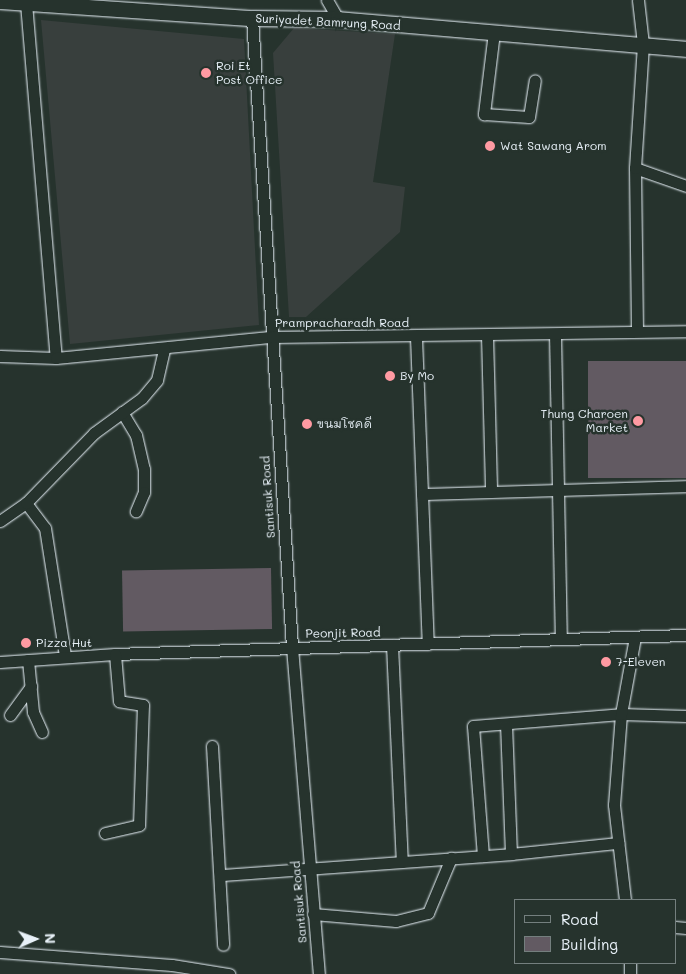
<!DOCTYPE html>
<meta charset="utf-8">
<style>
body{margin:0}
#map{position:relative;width:686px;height:974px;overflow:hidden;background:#26332d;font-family:Mali,"Playpen Sans Thai",sans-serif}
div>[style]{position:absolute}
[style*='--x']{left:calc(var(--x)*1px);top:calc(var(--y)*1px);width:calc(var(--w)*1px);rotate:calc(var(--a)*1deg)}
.built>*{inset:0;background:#383f3d}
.building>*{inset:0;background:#625a62;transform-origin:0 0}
.roads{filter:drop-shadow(0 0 1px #e8f1f8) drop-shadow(0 0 1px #e8f1f8)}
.minor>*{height:11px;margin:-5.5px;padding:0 5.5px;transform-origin:5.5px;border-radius:5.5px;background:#26332d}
.major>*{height:15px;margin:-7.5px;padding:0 7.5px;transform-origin:7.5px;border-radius:7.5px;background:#26332d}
.dots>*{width:14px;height:14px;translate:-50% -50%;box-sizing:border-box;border:2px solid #26332d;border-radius:50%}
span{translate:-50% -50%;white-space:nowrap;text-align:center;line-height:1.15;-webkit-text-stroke:5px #26332d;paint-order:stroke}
.street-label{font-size:12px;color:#e8f1f8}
.poi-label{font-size:12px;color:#e8f1f8}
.left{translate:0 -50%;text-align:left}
.right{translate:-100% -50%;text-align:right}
.legend{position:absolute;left:514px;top:899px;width:162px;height:65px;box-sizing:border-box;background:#26332d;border:1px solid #747f7e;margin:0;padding:6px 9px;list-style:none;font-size:15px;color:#e8f1f8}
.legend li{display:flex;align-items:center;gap:10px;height:25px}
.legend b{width:25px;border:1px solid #747f7e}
.north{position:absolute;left:10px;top:914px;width:50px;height:50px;-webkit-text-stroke:4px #26332d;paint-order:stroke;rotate:88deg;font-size:14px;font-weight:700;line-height:20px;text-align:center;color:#e8f1f8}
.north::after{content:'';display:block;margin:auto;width:18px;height:22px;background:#e8f1f8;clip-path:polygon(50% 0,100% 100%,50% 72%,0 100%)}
</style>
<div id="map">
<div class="built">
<i style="clip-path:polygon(41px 20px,244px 39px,259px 325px,70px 344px)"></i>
<i style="clip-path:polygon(294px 28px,395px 34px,373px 182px,405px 187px,400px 232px,306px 317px,289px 317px,273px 53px)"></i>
</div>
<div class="building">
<i style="left:686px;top:361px;width:117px;height:98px;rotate:90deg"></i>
<i style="left:271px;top:568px;width:61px;height:149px;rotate:89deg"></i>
</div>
<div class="roads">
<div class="minor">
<i style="--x:327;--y:0;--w:22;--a:60"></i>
<i style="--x:26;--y:3;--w:356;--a:85.2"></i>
<i style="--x:252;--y:18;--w:630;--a:86.36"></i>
<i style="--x:292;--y:647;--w:328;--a:85.3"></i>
<i style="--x:494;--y:32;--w:83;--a:97"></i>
<i style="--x:484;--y:114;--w:45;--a:3.8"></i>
<i style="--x:529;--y:117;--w:37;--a:-81"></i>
<i style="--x:635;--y:168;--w:54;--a:19.4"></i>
<i style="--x:637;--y:331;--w:163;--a:-90.7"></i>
<i style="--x:635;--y:168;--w:124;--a:-86.3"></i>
<i style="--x:643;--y:44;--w:44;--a:-96.5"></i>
<i style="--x:555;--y:334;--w:304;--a:88.9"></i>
<i style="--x:487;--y:335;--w:156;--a:88.5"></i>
<i style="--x:416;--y:337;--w:307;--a:87.8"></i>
<i style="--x:0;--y:356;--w:56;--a:2"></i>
<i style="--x:56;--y:358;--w:217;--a:-5.6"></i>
<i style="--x:272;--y:337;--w:414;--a:-0.8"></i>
<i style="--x:122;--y:412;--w:27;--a:59"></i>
<i style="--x:136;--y:435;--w:35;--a:77"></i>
<i style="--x:144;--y:469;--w:23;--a:90"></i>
<i style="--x:144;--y:492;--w:21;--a:113"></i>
<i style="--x:422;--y:494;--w:264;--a:-1.7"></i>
<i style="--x:26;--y:503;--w:31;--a:53"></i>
<i style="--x:45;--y:528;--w:130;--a:81.1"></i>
<i style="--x:0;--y:521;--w:32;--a:-35"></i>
<i style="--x:26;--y:503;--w:98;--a:-45.8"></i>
<i style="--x:94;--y:433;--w:59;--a:-36.1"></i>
<i style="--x:142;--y:398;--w:23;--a:-50"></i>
<i style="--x:157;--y:380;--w:32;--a:-77"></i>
<i style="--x:392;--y:645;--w:217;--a:87.4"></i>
<i style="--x:28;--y:660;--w:52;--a:84.5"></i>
<i style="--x:33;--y:712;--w:22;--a:66"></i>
<i style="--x:0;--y:662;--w:115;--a:-4"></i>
<i style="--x:115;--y:654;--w:571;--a:-1.91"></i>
<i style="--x:10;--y:715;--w:36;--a:-54"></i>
<i style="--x:212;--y:746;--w:199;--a:86.8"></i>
<i style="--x:105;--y:833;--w:35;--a:-13"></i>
<i style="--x:139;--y:825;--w:120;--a:-88.1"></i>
<i style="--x:143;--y:705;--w:24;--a:-171"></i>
<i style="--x:119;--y:701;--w:47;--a:-94.9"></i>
<i style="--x:511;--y:854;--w:108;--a:-5.9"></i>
<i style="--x:483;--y:856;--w:130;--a:-94.4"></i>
<i style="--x:473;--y:726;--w:148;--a:-4.6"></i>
<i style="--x:621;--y:714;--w:65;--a:1.8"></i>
<i style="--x:221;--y:875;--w:291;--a:-4.1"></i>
<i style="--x:511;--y:854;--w:128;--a:-92.2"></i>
<i style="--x:625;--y:900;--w:96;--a:-96.6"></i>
<i style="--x:614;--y:805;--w:91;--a:-85.6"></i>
<i style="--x:621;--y:714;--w:78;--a:-79.7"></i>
<i style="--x:313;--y:914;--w:83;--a:4.8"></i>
<i style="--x:396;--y:921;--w:33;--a:-14"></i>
<i style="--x:428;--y:913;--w:60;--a:-67.3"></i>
<i style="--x:675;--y:927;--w:11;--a:5"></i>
<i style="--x:0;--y:952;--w:172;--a:4.3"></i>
<i style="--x:172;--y:965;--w:58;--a:9"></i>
<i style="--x:630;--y:963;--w:11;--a:90"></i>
</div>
<div class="major">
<i style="--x:0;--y:1;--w:253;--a:3.9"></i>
<i style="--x:252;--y:18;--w:86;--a:0.7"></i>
<i style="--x:338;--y:19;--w:349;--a:4.9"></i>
</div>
</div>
<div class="dots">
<i style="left:206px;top:73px;background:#ff9aa2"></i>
<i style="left:490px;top:146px;background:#ff9aa2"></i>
<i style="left:390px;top:376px;background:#ff9aa2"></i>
<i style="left:638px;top:421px;background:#ff9aa2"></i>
<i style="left:307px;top:424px;background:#ff9aa2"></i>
<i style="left:26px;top:643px;background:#ff9aa2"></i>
<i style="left:606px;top:662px;background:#ff9aa2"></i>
</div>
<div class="street-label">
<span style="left:328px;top:22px;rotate:3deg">Suriyadet Bamrung Road</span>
<span style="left:342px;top:323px">Prampracharadh Road</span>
<span style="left:268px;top:497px;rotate:-94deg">Santisuk Road</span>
<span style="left:343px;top:633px;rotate:-1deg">Peonjit Road</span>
<span style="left:299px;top:902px;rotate:-95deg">Santisuk Road</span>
</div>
<div class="poi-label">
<span class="left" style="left:216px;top:73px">Roi Et<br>Post Office</span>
<span class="left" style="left:500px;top:146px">Wat Sawang Arom</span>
<span class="left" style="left:400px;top:376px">By Mo</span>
<span class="right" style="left:628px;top:421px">Thung Charoen<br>Market</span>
<span class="left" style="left:317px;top:424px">ขนมโชคดี</span>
<span class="left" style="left:36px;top:643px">Pizza Hut</span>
<span class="left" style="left:616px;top:662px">7-Eleven</span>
</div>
<ul class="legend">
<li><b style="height:6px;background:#26332d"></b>Road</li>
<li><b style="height:14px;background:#625a62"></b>Building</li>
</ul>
<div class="north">N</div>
</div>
